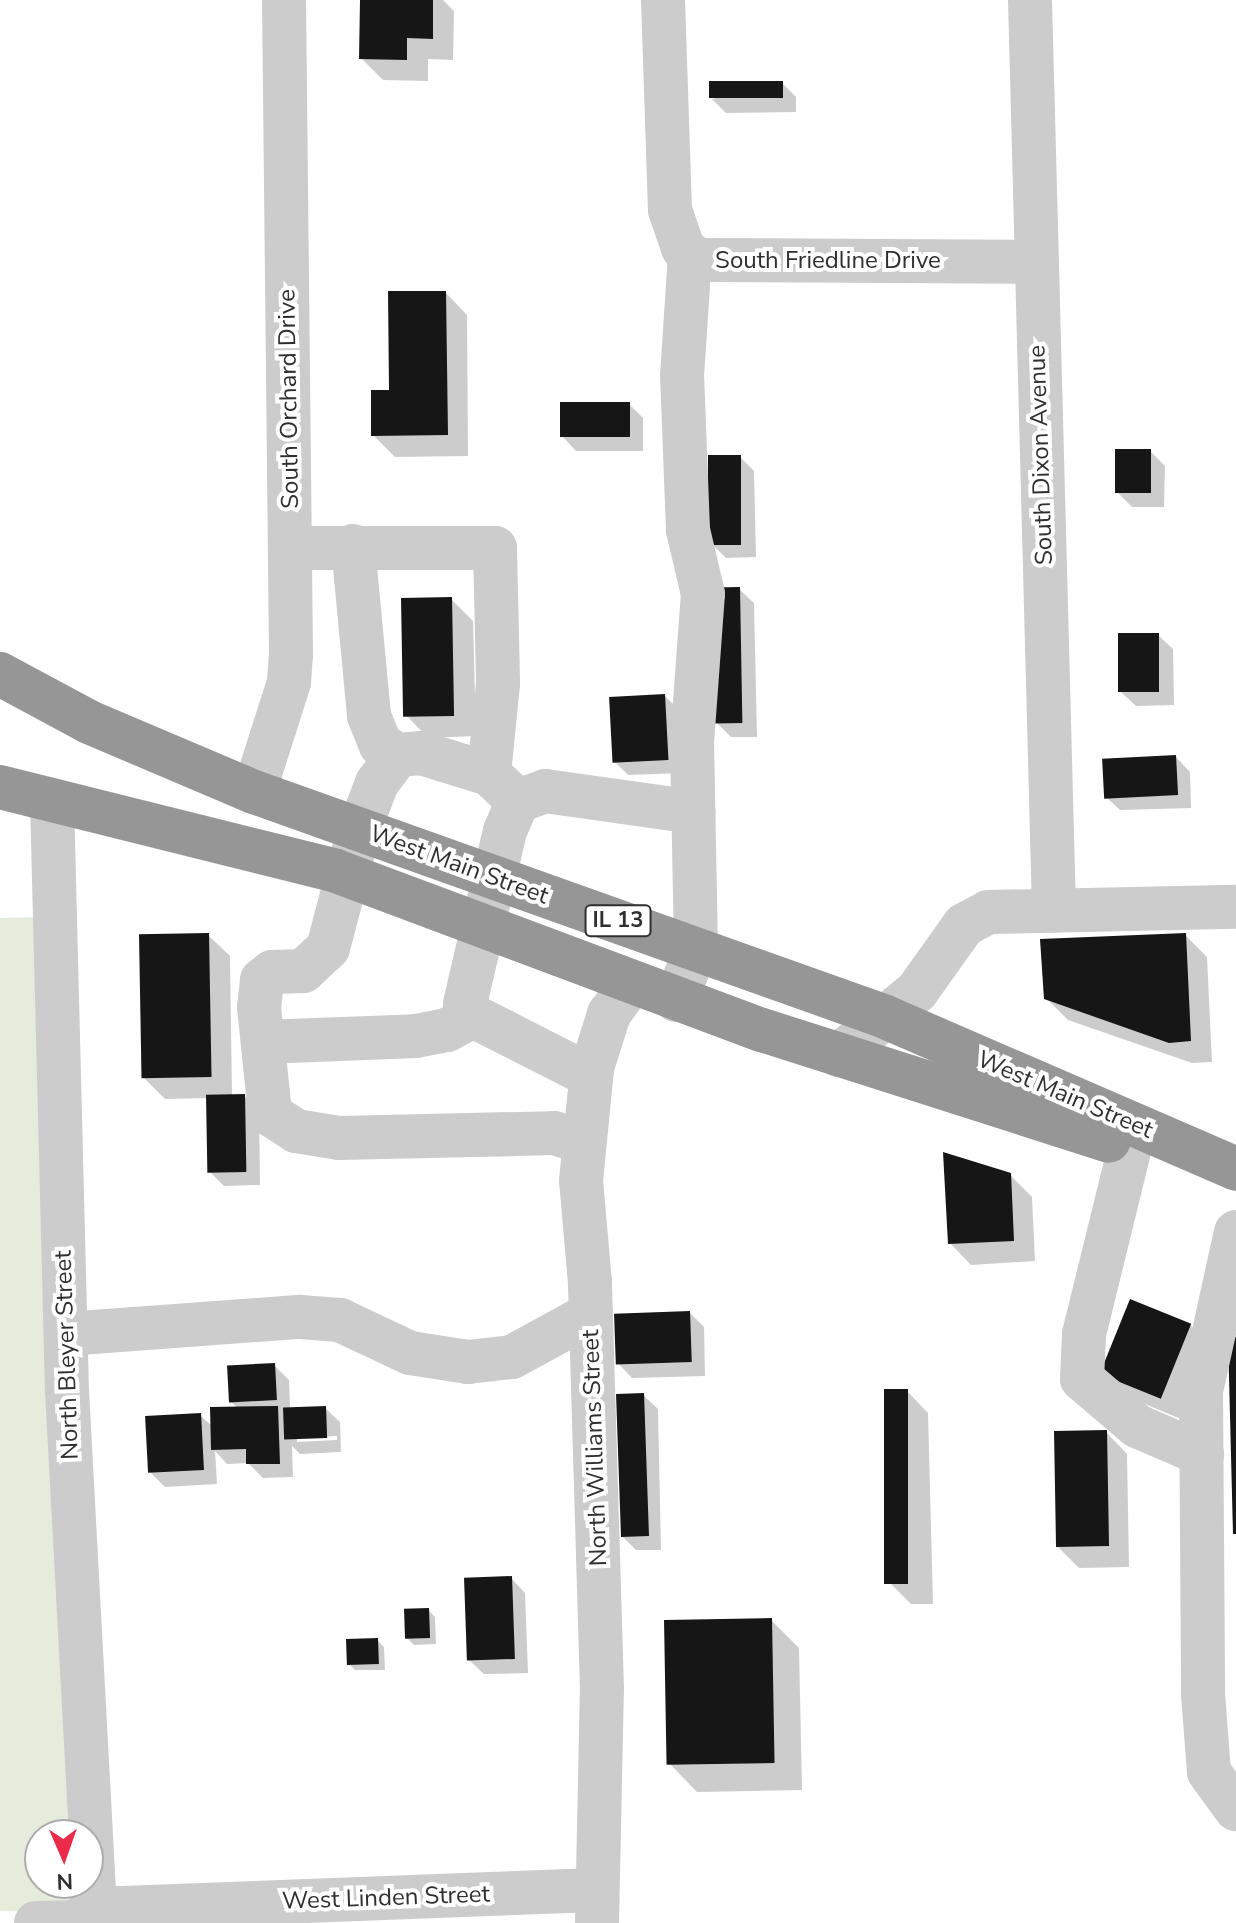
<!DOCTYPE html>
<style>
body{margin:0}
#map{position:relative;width:1236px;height:1923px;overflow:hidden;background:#fff;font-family:"Nunito Sans",sans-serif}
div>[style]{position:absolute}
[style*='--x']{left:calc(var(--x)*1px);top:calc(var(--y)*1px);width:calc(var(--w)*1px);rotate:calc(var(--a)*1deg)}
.green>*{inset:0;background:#e6ecdc}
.shadow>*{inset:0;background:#0003}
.building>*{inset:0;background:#161616;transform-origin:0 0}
.minor>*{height:44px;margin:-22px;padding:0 22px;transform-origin:22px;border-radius:22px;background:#ccc}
.highway>*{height:44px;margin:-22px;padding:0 22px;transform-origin:22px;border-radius:22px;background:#969696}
span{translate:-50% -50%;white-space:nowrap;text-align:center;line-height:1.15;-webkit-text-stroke:8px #fff;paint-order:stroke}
.shield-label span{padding:2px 6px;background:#fff;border:2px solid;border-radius:6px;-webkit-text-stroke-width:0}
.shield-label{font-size:22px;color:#2f2f2f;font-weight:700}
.street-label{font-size:24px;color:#2f2f2f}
.north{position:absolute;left:24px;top:1819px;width:80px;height:80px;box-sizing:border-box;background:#fff;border:2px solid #acacac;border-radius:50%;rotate:178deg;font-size:22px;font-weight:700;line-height:32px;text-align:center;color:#2f2f2f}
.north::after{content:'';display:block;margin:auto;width:28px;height:36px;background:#ec2b4a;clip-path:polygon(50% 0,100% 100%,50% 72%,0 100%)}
</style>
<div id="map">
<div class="green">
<i style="clip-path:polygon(43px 917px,83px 1835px,40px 1835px,40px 1883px,85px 1883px,71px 1912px,0 1911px,0 918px)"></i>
</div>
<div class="shadow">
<i style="clip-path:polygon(362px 0,443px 0,454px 11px,453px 60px,428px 59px,428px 81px,383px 80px,361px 58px)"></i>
<i style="clip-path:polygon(782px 83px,796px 97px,796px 112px,726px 113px,712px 99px)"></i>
<i style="clip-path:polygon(446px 293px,467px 315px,468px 456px,395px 457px,373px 435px)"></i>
<i style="clip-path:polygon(629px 404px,643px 418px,643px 451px,576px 451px,562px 436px)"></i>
<i style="clip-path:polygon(1150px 451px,1165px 466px,1164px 507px,1132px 507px,1117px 492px)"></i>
<i style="clip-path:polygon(740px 457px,754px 471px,756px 557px,726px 558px,712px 544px)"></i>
<i style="clip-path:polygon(739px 589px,754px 603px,757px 737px,731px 737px,717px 723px)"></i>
<i style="clip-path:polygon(451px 599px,473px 621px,476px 736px,428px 738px,407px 716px)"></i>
<i style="clip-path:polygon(1158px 635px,1173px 649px,1174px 705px,1136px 706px,1121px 692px)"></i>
<i style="clip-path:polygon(665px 696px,679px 710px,682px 773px,628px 775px,614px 761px)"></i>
<i style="clip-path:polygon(1176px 757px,1190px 772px,1191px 808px,1120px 810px,1105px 796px)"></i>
<i style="clip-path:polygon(208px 935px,230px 956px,232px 1096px,244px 1096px,259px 1110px,260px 1185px,224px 1186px,209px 1171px,208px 1098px,165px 1099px,143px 1077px)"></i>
<i style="clip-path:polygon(1185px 935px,1207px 957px,1212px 1062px,1192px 1063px,1068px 1020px,1046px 998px)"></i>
<i style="clip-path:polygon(1010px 1175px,1032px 1197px,1035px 1261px,971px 1265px,950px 1243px)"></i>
<i style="clip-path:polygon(690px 1313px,704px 1327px,705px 1376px,632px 1378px,618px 1363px)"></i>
<i style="clip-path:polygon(1190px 1325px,1211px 1347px,1181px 1419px,1123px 1395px,1102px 1373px)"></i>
<i style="clip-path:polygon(evenodd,274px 1365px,289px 1380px,290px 1409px,325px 1408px,340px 1422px,341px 1452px,300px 1454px,292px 1446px,293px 1477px,263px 1478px,248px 1463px,227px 1464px,215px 1451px,217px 1484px,165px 1487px,151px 1473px,200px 1415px,213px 1427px,239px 1409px,231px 1402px,274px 1365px,337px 1436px,337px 1440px,297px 1442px,297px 1438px,337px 1436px)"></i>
<i style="clip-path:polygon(907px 1391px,928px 1413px,933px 1604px,911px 1604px,890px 1583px)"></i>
<i style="clip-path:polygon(643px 1395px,658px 1409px,661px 1550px,636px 1550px,622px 1536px)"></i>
<i style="clip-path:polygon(1106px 1432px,1127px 1454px,1129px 1567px,1079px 1568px,1057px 1546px)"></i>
<i style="clip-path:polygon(511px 1578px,525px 1593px,528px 1673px,484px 1674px,469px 1660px)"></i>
<i style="clip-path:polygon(428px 1610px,435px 1617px,436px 1644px,414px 1645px,407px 1638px)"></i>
<i style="clip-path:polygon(771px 1620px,799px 1648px,802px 1790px,697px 1792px,669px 1763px)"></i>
<i style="clip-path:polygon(377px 1640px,384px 1647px,385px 1670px,355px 1670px,349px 1664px)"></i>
</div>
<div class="building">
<i style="clip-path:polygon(360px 0,433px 0,433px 39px,407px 38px,407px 60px,359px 59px)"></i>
<i style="left:783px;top:81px;width:17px;height:74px;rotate:90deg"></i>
<i style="clip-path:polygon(388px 291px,446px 291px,448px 435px,371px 436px,371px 390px,389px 390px)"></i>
<i style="left:560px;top:402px;width:70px;height:35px"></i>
<i style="left:1151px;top:449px;width:44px;height:36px;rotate:90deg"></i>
<i style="left:708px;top:455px;width:33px;height:90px"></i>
<i style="left:740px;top:587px;width:136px;height:28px;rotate:89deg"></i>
<i style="left:452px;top:597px;width:119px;height:51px;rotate:89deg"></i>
<i style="left:1118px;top:633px;width:41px;height:59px"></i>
<i style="left:665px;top:694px;width:66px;height:56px;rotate:87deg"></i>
<i style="left:1176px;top:755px;width:40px;height:74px;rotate:87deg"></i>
<i style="left:209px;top:933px;width:144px;height:70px;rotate:89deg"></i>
<i style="clip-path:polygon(1186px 933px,1191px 1041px,1169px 1043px,1044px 999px,1040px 939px)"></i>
<i style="left:245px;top:1094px;width:78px;height:39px;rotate:89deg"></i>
<i style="clip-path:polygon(943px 1152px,1011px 1173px,1014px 1241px,948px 1244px)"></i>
<i style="left:1130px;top:1299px;width:66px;height:81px;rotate:22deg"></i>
<i style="left:690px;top:1311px;width:51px;height:76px;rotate:88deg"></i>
<i style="clip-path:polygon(1228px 1337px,1236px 1337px,1236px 1534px,1233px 1534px)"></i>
<i style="left:275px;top:1363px;width:37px;height:48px;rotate:87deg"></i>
<i style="left:884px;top:1389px;width:24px;height:195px"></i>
<i style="left:644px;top:1393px;width:143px;height:28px;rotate:88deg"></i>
<i style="clip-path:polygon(278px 1406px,280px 1464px,246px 1464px,246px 1449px,211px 1450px,210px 1407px)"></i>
<i style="left:326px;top:1406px;width:32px;height:43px;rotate:88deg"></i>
<i style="left:201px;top:1413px;width:57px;height:56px;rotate:87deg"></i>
<i style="left:1107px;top:1430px;width:116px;height:53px;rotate:89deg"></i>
<i style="left:512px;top:1576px;width:83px;height:48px;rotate:88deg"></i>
<i style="left:429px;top:1608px;width:30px;height:25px;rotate:88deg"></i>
<i style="left:772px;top:1618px;width:145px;height:108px;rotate:89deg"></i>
<i style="left:378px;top:1638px;width:26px;height:32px;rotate:88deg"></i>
</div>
<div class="minor">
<i style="--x:663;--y:0;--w:210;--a:88.1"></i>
<i style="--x:670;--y:210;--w:40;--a:71.1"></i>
<i style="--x:683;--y:248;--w:18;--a:41"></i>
<i style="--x:697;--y:260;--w:339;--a:0.3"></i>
<i style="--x:1030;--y:0;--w:911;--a:88.49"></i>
<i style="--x:353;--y:546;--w:171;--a:84.6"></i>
<i style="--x:369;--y:716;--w:31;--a:68"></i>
<i style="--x:381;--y:745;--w:20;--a:30"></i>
<i style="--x:290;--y:548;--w:205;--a:0"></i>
<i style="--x:495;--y:548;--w:136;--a:88.7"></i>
<i style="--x:498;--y:684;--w:90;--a:95.7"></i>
<i style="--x:254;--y:792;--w:115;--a:-72.3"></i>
<i style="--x:289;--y:682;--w:27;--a:-86"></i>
<i style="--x:291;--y:655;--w:655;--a:-90.61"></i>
<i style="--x:52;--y:800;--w:591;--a:88.55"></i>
<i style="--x:67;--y:1391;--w:519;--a:86.91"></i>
<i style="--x:518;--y:801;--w:40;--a:-137"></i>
<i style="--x:489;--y:774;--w:71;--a:-162.8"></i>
<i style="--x:421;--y:753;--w:23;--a:175"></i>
<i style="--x:398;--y:755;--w:35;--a:127"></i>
<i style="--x:377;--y:783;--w:50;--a:111"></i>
<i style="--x:359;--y:830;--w:122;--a:104.7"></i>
<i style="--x:328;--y:948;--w:34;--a:137"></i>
<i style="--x:303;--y:971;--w:31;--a:178"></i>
<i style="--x:272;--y:972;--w:13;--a:141"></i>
<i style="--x:262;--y:980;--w:27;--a:96"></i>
<i style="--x:259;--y:1007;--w:108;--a:84.1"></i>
<i style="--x:270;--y:1114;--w:31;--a:33"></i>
<i style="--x:296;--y:1131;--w:44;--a:9.2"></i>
<i style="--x:339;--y:1138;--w:215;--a:-1.3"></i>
<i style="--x:554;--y:1133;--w:31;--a:17"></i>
<i style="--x:676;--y:1000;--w:55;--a:-68.6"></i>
<i style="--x:696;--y:949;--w:206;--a:-91.1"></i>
<i style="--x:692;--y:743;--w:149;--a:-85.8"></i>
<i style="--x:703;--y:594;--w:66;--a:-103.2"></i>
<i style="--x:688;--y:530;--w:154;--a:-92.2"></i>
<i style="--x:682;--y:376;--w:122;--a:-86.2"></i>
<i style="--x:263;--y:1042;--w:153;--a:-2.2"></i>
<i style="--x:416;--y:1036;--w:32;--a:-11"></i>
<i style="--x:447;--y:1030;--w:30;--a:-28"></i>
<i style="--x:839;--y:1055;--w:101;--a:-39.4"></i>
<i style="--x:917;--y:991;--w:81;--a:-54.5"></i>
<i style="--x:964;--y:925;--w:27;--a:-28"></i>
<i style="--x:988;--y:912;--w:248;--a:-1.2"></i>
<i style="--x:591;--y:1076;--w:132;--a:-153"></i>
<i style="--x:473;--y:1016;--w:14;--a:-124"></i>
<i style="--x:465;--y:1004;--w:178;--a:-77"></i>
<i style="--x:505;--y:831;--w:33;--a:-67"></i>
<i style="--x:518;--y:801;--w:29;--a:-20"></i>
<i style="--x:545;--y:791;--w:150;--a:8"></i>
<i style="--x:1130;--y:1147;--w:193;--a:103.8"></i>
<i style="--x:1084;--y:1334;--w:45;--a:92.5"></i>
<i style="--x:1082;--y:1379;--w:72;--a:40.5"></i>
<i style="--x:1137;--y:1426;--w:71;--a:23.3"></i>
<i style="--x:1236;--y:1232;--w:163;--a:102.4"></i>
<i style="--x:1201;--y:1391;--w:303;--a:89.6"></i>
<i style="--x:1203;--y:1694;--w:78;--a:85.6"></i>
<i style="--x:1209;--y:1772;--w:46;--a:53.9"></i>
<i style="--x:66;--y:1334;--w:235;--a:-4.2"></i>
<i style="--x:300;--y:1317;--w:40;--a:4.3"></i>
<i style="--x:340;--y:1320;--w:77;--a:25.2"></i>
<i style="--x:410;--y:1353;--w:59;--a:8.8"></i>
<i style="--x:468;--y:1362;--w:44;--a:-6.5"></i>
<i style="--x:512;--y:1357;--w:90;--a:-28.6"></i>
<i style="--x:36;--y:1923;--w:39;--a:-1"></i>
<i style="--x:75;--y:1922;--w:24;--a:-33"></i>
<i style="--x:95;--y:1909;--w:501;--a:-2.17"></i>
<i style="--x:597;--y:1923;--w:233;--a:-88.8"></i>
<i style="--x:602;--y:1690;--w:407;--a:-91.7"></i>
<i style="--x:590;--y:1283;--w:102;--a:-95"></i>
<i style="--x:581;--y:1181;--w:114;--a:-84.4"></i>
<i style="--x:592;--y:1068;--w:57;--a:-72.5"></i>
<i style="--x:609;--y:1014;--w:37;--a:-54"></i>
</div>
<div class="highway">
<i style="--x:0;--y:674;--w:101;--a:28.3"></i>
<i style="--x:89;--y:722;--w:179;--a:23"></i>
<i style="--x:254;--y:792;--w:668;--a:19.6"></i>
<i style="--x:883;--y:1016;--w:385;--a:23.4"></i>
<i style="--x:0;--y:787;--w:346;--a:14"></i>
<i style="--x:336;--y:871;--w:455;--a:20.5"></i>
<i style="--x:762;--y:1030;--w:364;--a:17.7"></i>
</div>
<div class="shield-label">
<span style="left:618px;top:921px">IL 13</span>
</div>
<div class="street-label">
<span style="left:828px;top:261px">South Friedline Drive</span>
<span style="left:289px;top:399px;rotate:-91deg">South Orchard Drive</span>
<span style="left:1041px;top:455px;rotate:-92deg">South Dixon Avenue</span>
<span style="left:459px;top:865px;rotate:20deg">West Main Street</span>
<span style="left:1065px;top:1095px;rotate:23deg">West Main Street</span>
<span style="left:67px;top:1355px;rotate:-92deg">North Bleyer Street</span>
<span style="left:595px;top:1448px;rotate:-92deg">North Williams Street</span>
<span style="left:386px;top:1898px;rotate:-2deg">West Linden Street</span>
</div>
<div class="north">N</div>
</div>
